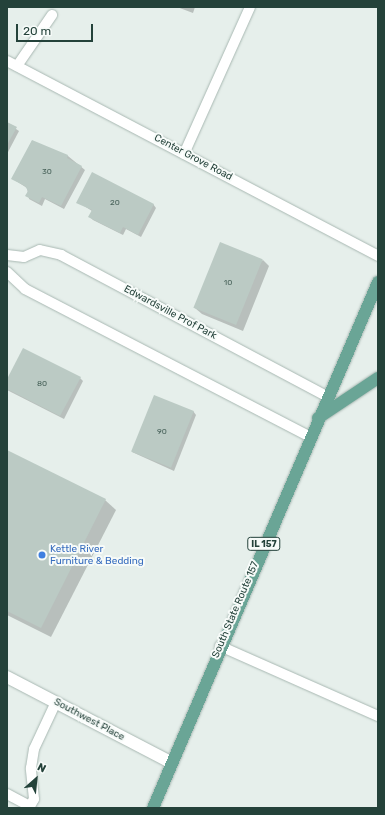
<!DOCTYPE html>
<style>
body{margin:0}
#map{position:relative;width:385px;height:815px;overflow:hidden;background:#e6efeb;font-family:Rubik,sans-serif}
div>[style]{position:absolute}
[style*='--x']{left:calc(var(--x)*1px);top:calc(var(--y)*1px);width:calc(var(--w)*1px);rotate:calc(var(--a)*1deg)}
.shadow>*{inset:0;background:#0003}
.building>*{inset:0;background:#bbcac4;transform-origin:0 0}
.roads{filter:drop-shadow(0 0 1px #a8b8b2) drop-shadow(0 0 1px #a8b8b2)}
.service>*{height:10px;margin:-5px;padding:0 5px;transform-origin:5px;border-radius:5px;background:#fff}
.minor>*{height:12px;margin:-6px;padding:0 6px;transform-origin:6px;border-radius:6px;background:#fff}
.primary>*{height:12px;margin:-6px;padding:0 6px;transform-origin:6px;border-radius:6px;background:#6aa596}
.dots>*{width:11px;height:11px;translate:-50% -50%;box-sizing:border-box;border:2px solid #f7fbf9;border-radius:50%}
span{translate:-50% -50%;white-space:nowrap;text-align:center;line-height:1.15;-webkit-text-stroke:4px #f7fbf9;paint-order:stroke}
.number-label{font-size:8px;color:#4a645c}
.number-label span{-webkit-text-stroke-width:0}
.shield-label span{padding:1px 3px;background:#f7fbf9;border:1px solid;border-radius:3px;-webkit-text-stroke-width:0}
.shield-label{font-size:9px;color:#24423a;font-weight:700}
.street-label{font-size:10px;color:#24423a}
.shop-label{font-size:10px;color:#366cbe}
.left{translate:0 -50%;text-align:left}
.frame{position:absolute;inset:0;border:8px solid #24423a;pointer-events:none}
.north{position:absolute;left:16px;top:759px;width:40px;height:40px;-webkit-text-stroke:3px #f7fbf9;paint-order:stroke;rotate:27deg;font-size:11px;font-weight:700;line-height:16px;text-align:center;color:#24423a}
.north::after{content:'';display:block;margin:auto;width:14px;height:18px;background:#24423a;clip-path:polygon(50% 0,100% 100%,50% 72%,0 100%)}
.scale{position:absolute;left:16px;top:24px;width:77px;height:18px;box-sizing:border-box;border:2px solid #24423a;border-top:0;padding-left:5px;font-size:12px;line-height:14px;white-space:nowrap;color:#24423a;-webkit-text-stroke:3px #f7fbf9;paint-order:stroke}
</style>
<div id="map">
<div class="shadow">
<i style="clip-path:polygon(177px 7px,195px 7px,193px 13px)"></i>
<i style="clip-path:polygon(7px 123px,19px 131px,7px 154px)"></i>
<i style="clip-path:polygon(32px 141px,68px 156px,85px 170px,64px 209px,45px 199px,42px 206px,29px 199px,27px 188px,13px 179px)"></i>
<i style="clip-path:polygon(78px 202px,153px 204px,156px 208px,141px 237px,126px 229px,123px 235px,93px 220px,90px 217px,92px 211px)"></i>
<i style="clip-path:polygon(263px 260px,269px 266px,243px 331px,202px 314px,195px 308px)"></i>
<i style="clip-path:polygon(80px 378px,83px 381px,64px 419px,7px 390px,7px 381px)"></i>
<i style="clip-path:polygon(193px 411px,196px 415px,174px 471px,132px 452px)"></i>
<i style="clip-path:polygon(7px 451px,105px 500px,116px 510px,51px 637px,7px 615px)"></i>
</div>
<div class="building">
<i style="clip-path:polygon(7px 122px,17px 127px,7px 145px)"></i>
<i style="clip-path:polygon(32px 140px,68px 155px,67px 158px,82px 166px,61px 206px,42px 197px,39px 203px,25px 196px,28px 191px,25px 186px,11px 179px)"></i>
<i style="clip-path:polygon(92px 172px,154px 204px,138px 235px,123px 227px,120px 233px,88px 217px,92px 210px,76px 203px)"></i>
<i style="left:220px;top:242px;width:46px;height:71px;rotate:22deg"></i>
<i style="clip-path:polygon(23px 348px,81px 377px,60px 416px,7px 389px,7px 379px)"></i>
<i style="left:154px;top:395px;width:43px;height:61px;rotate:22deg"></i>
<i style="clip-path:polygon(7px 450px,106px 499px,41px 628px,7px 611px)"></i>
</div>
<div class="roads">
<div class="service">
<i style="--x:7;--y:61;--w:419;--a:27.7"></i>
<i style="--x:17;--y:66;--w:62;--a:-55.5"></i>
<i style="--x:184;--y:154;--w:161;--a:-65.8"></i>
<i style="--x:7;--y:255;--w:17;--a:7"></i>
<i style="--x:24;--y:257;--w:17;--a:-24"></i>
<i style="--x:40;--y:250;--w:22;--a:13"></i>
<i style="--x:61;--y:255;--w:302;--a:28"></i>
<i style="--x:7;--y:272;--w:25;--a:43"></i>
<i style="--x:25;--y:289;--w:321;--a:27.4"></i>
<i style="--x:220;--y:646;--w:173;--a:23.9"></i>
<i style="--x:7;--y:794;--w:26;--a:28"></i>
<i style="--x:29;--y:808;--w:10;--a:-61"></i>
<i style="--x:34;--y:799;--w:31;--a:-96"></i>
<i style="--x:31;--y:768;--w:19;--a:-81"></i>
<i style="--x:34;--y:749;--w:52;--a:-64.9"></i>
</div>
<div class="minor">
<i style="--x:7;--y:677;--w:186;--a:27.5"></i>
</div>
<div class="primary">
<i style="--x:318;--y:418;--w:72;--a:-33.7"></i>
<i style="--x:153;--y:808;--w:572;--a:-66.84"></i>
</div>
</div>
<div class="dots">
<i style="left:42px;top:555px;background:#3f7fe0"></i>
</div>
<div class="number-label">
<span style="left:47px;top:172px">30</span>
<span style="left:115px;top:203px">20</span>
<span style="left:228px;top:283px">10</span>
<span style="left:42px;top:384px">80</span>
<span style="left:162px;top:432px">90</span>
</div>
<div class="shield-label">
<span style="left:264px;top:544px">IL 157</span>
</div>
<div class="street-label">
<span style="left:193px;top:158px;rotate:28deg">Center Grove Road</span>
<span style="left:170px;top:313px;rotate:28deg">Edwardsville Prof Park</span>
<span style="left:236px;top:610px;rotate:-67deg">South State Route 157</span>
<span style="left:89px;top:720px;rotate:28deg">Southwest Place</span>
</div>
<div class="shop-label">
<span class="left" style="left:50px;top:555px">Kettle River<br>Furniture &amp; Bedding</span>
</div>
<div class="frame"></div>
<div class="north">N</div>
<div class="scale">20 m</div>
</div>
